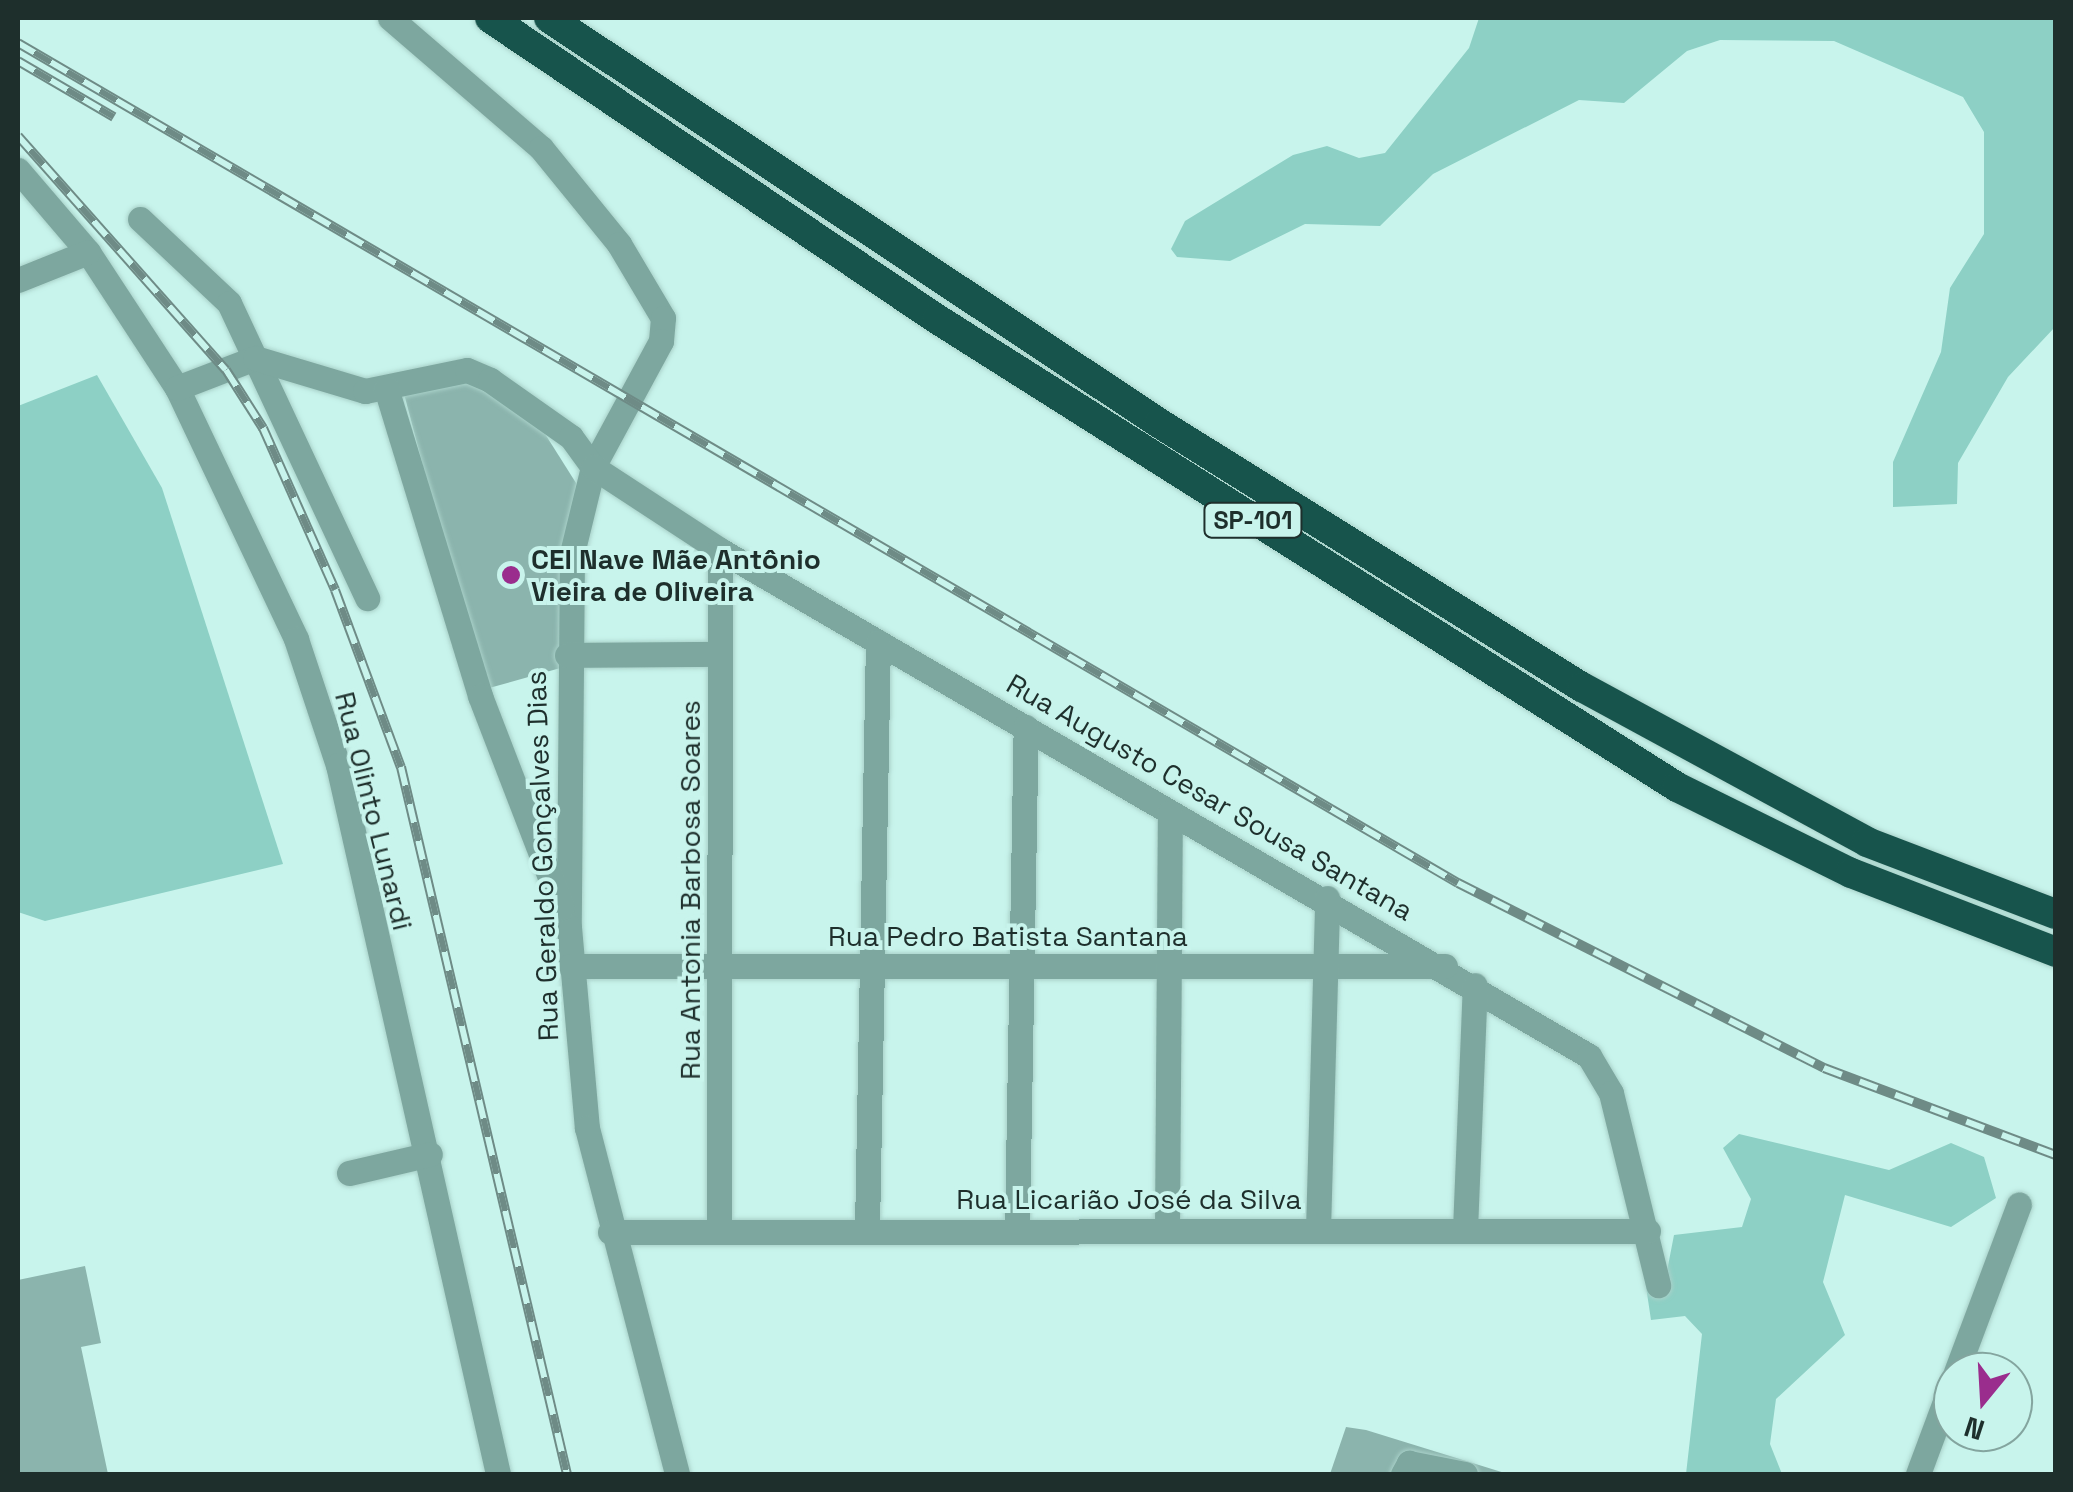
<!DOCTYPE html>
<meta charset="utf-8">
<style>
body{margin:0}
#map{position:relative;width:2073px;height:1492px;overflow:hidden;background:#c8f4ec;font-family:"Space Grotesk",sans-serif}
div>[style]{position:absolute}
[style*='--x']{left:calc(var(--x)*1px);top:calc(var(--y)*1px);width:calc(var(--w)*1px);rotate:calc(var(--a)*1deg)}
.green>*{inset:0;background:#8dd0c5}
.building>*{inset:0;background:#8bb4ad}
.roads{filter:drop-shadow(0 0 2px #a9d1c9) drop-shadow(0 0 2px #a9d1c9)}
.minor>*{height:25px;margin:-12.5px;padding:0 12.5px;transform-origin:12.5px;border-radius:12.5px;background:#7da79f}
.highway>*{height:30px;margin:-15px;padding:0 15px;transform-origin:15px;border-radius:15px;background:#17544c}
.rail>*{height:10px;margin-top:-5px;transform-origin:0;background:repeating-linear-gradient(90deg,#c8f4ec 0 19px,#6e8b86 0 38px);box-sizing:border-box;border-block:2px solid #6e8b86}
.dots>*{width:28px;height:28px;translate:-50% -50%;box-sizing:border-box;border:5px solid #c8f4ec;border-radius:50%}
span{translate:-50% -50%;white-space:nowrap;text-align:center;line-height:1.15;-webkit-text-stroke:8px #c8f4ec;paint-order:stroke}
.shield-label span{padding:2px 8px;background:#c8f4ec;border:2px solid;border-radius:8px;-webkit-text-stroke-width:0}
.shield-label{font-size:25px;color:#1e2f2c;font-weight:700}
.poi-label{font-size:28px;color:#1e2f2c;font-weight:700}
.left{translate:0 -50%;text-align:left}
.street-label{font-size:28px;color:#1e2f2c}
.frame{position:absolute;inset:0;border:20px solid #1e2f2c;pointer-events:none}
.north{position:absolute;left:1933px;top:1352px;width:100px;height:100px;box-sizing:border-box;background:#c8f4ec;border:2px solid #84a59f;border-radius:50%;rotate:198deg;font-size:28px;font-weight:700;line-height:40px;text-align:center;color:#1e2f2c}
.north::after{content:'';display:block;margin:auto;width:35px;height:45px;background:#9a2d8d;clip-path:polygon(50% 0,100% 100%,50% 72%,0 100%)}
</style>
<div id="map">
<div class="green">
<i style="clip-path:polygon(1479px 18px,2055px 18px,2055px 327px,2008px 377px,1958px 463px,1957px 504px,1893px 507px,1893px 462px,1941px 352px,1950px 288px,1984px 234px,1984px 132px,1963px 97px,1834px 41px,1720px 40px,1687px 51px,1624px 103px,1579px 100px,1433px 174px,1380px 226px,1305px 224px,1230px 261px,1177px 257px,1171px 249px,1185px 221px,1293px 155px,1327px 146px,1359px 158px,1385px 153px,1469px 48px)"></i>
<i style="clip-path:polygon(97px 375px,162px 488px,283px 864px,45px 921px,18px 912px,18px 406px)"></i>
<i style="clip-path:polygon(1739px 1134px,1889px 1170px,1951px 1143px,1984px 1157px,1996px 1198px,1951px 1227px,1845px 1195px,1823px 1282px,1845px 1335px,1776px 1399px,1770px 1444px,1782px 1474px,1686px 1474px,1702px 1334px,1685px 1316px,1651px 1320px,1641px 1253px,1667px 1271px,1674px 1235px,1742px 1227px,1751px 1199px,1723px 1148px)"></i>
</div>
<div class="building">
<i style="clip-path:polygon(469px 373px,535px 418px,576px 483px,564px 667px,482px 690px,403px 390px)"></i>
<i style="clip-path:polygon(85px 1266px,101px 1343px,81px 1347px,108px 1474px,18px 1474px,18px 1280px)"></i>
<i style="clip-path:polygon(1346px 1427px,1366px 1430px,1508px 1474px,1330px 1474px)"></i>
</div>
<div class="roads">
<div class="minor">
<i style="--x:390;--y:18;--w:199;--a:40.7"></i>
<i style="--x:541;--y:148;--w:124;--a:50.9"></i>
<i style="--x:619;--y:244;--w:86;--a:59.3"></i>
<i style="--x:663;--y:318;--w:23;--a:95"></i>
<i style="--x:661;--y:341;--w:143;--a:118.4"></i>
<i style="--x:593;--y:467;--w:89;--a:103.7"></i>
<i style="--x:572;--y:553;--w:374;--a:90.5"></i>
<i style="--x:569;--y:927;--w:202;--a:84.9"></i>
<i style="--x:587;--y:1128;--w:358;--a:75.4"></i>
<i style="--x:18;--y:170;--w:108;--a:49.5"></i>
<i style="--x:88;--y:252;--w:163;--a:56.8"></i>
<i style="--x:177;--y:388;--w:278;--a:64.6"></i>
<i style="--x:296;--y:639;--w:133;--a:71.6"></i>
<i style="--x:338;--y:765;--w:727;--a:77.28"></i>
<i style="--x:140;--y:219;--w:122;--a:43.3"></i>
<i style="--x:229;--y:303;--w:326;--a:64.9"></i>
<i style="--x:18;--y:280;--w:75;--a:-21.8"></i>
<i style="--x:177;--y:388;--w:84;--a:-21"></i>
<i style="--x:255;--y:358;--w:115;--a:16.7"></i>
<i style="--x:365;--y:391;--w:104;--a:-11.6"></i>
<i style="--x:467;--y:370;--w:25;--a:23"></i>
<i style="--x:490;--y:380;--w:99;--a:35.1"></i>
<i style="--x:571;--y:437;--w:37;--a:54"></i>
<i style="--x:593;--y:467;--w:152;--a:33.2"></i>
<i style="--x:720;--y:550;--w:1006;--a:30.21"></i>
<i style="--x:1589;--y:1056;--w:43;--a:59.3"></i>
<i style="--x:1611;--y:1093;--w:198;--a:76.2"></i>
<i style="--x:386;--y:388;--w:322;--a:73"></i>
<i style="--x:480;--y:696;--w:227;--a:68.9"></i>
<i style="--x:567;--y:655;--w:151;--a:-0.4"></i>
<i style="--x:570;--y:966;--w:875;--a:0"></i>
<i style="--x:349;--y:1173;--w:83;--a:-13.2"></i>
<i style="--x:1017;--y:1226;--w:499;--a:-89"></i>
<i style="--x:1167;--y:1228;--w:415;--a:-89.6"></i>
<i style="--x:867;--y:1229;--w:587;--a:-88.93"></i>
<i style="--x:719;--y:1230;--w:680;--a:-89.92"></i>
<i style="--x:1318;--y:1230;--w:332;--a:-88.4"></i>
<i style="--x:1465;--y:1230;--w:245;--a:-87.7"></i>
<i style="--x:610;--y:1232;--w:1038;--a:-0.06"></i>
<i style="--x:1956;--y:1372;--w:179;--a:-69.4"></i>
<i style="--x:1403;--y:1474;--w:13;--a:-61"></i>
<i style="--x:1409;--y:1463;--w:57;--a:11.1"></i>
<i style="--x:1918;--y:1474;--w:100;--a:-69.6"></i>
</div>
<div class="highway">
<i style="--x:490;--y:18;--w:539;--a:33.96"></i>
<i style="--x:937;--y:319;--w:876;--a:32.31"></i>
<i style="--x:1677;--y:787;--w:194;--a:26.3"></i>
<i style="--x:1851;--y:873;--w:220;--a:21.1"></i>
<i style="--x:549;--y:18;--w:732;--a:33.58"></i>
<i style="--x:1159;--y:423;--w:499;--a:32"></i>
<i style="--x:1582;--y:687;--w:324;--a:28.5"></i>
<i style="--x:1867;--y:842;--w:202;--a:20.9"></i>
</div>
</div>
<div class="rail">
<i style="--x:18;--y:43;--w:1667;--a:30.26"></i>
<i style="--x:1458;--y:883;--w:410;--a:26.8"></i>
<i style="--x:1824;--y:1068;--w:248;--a:20.6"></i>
<i style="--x:18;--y:61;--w:111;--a:30.3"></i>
<i style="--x:18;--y:136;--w:313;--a:48.4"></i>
<i style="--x:226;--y:370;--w:69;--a:57.5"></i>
<i style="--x:263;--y:428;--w:177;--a:66"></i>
<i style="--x:335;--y:590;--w:189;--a:69.6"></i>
<i style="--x:401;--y:767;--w:726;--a:76.79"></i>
</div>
<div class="dots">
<i style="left:511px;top:575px;background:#9a2d8d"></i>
</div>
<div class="shield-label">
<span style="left:1253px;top:520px">SP-101</span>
</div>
<div class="poi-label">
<span class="left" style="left:531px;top:575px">CEI Nave Mãe Antônio<br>Vieira de Oliveira</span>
</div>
<div class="street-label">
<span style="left:1210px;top:797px;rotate:30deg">Rua Augusto Cesar Sousa Santana</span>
<span style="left:374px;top:811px;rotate:76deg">Rua Olinto Lunardi</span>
<span style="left:542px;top:856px;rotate:-92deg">Rua Geraldo Gonçalves Dias</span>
<span style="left:690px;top:890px;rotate:-90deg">Rua Antonia Barbosa Soares</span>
<span style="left:1008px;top:936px">Rua Pedro Batista Santana</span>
<span style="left:1129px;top:1199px">Rua Licarião José da Silva</span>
</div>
<div class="frame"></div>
<div class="north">N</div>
</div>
